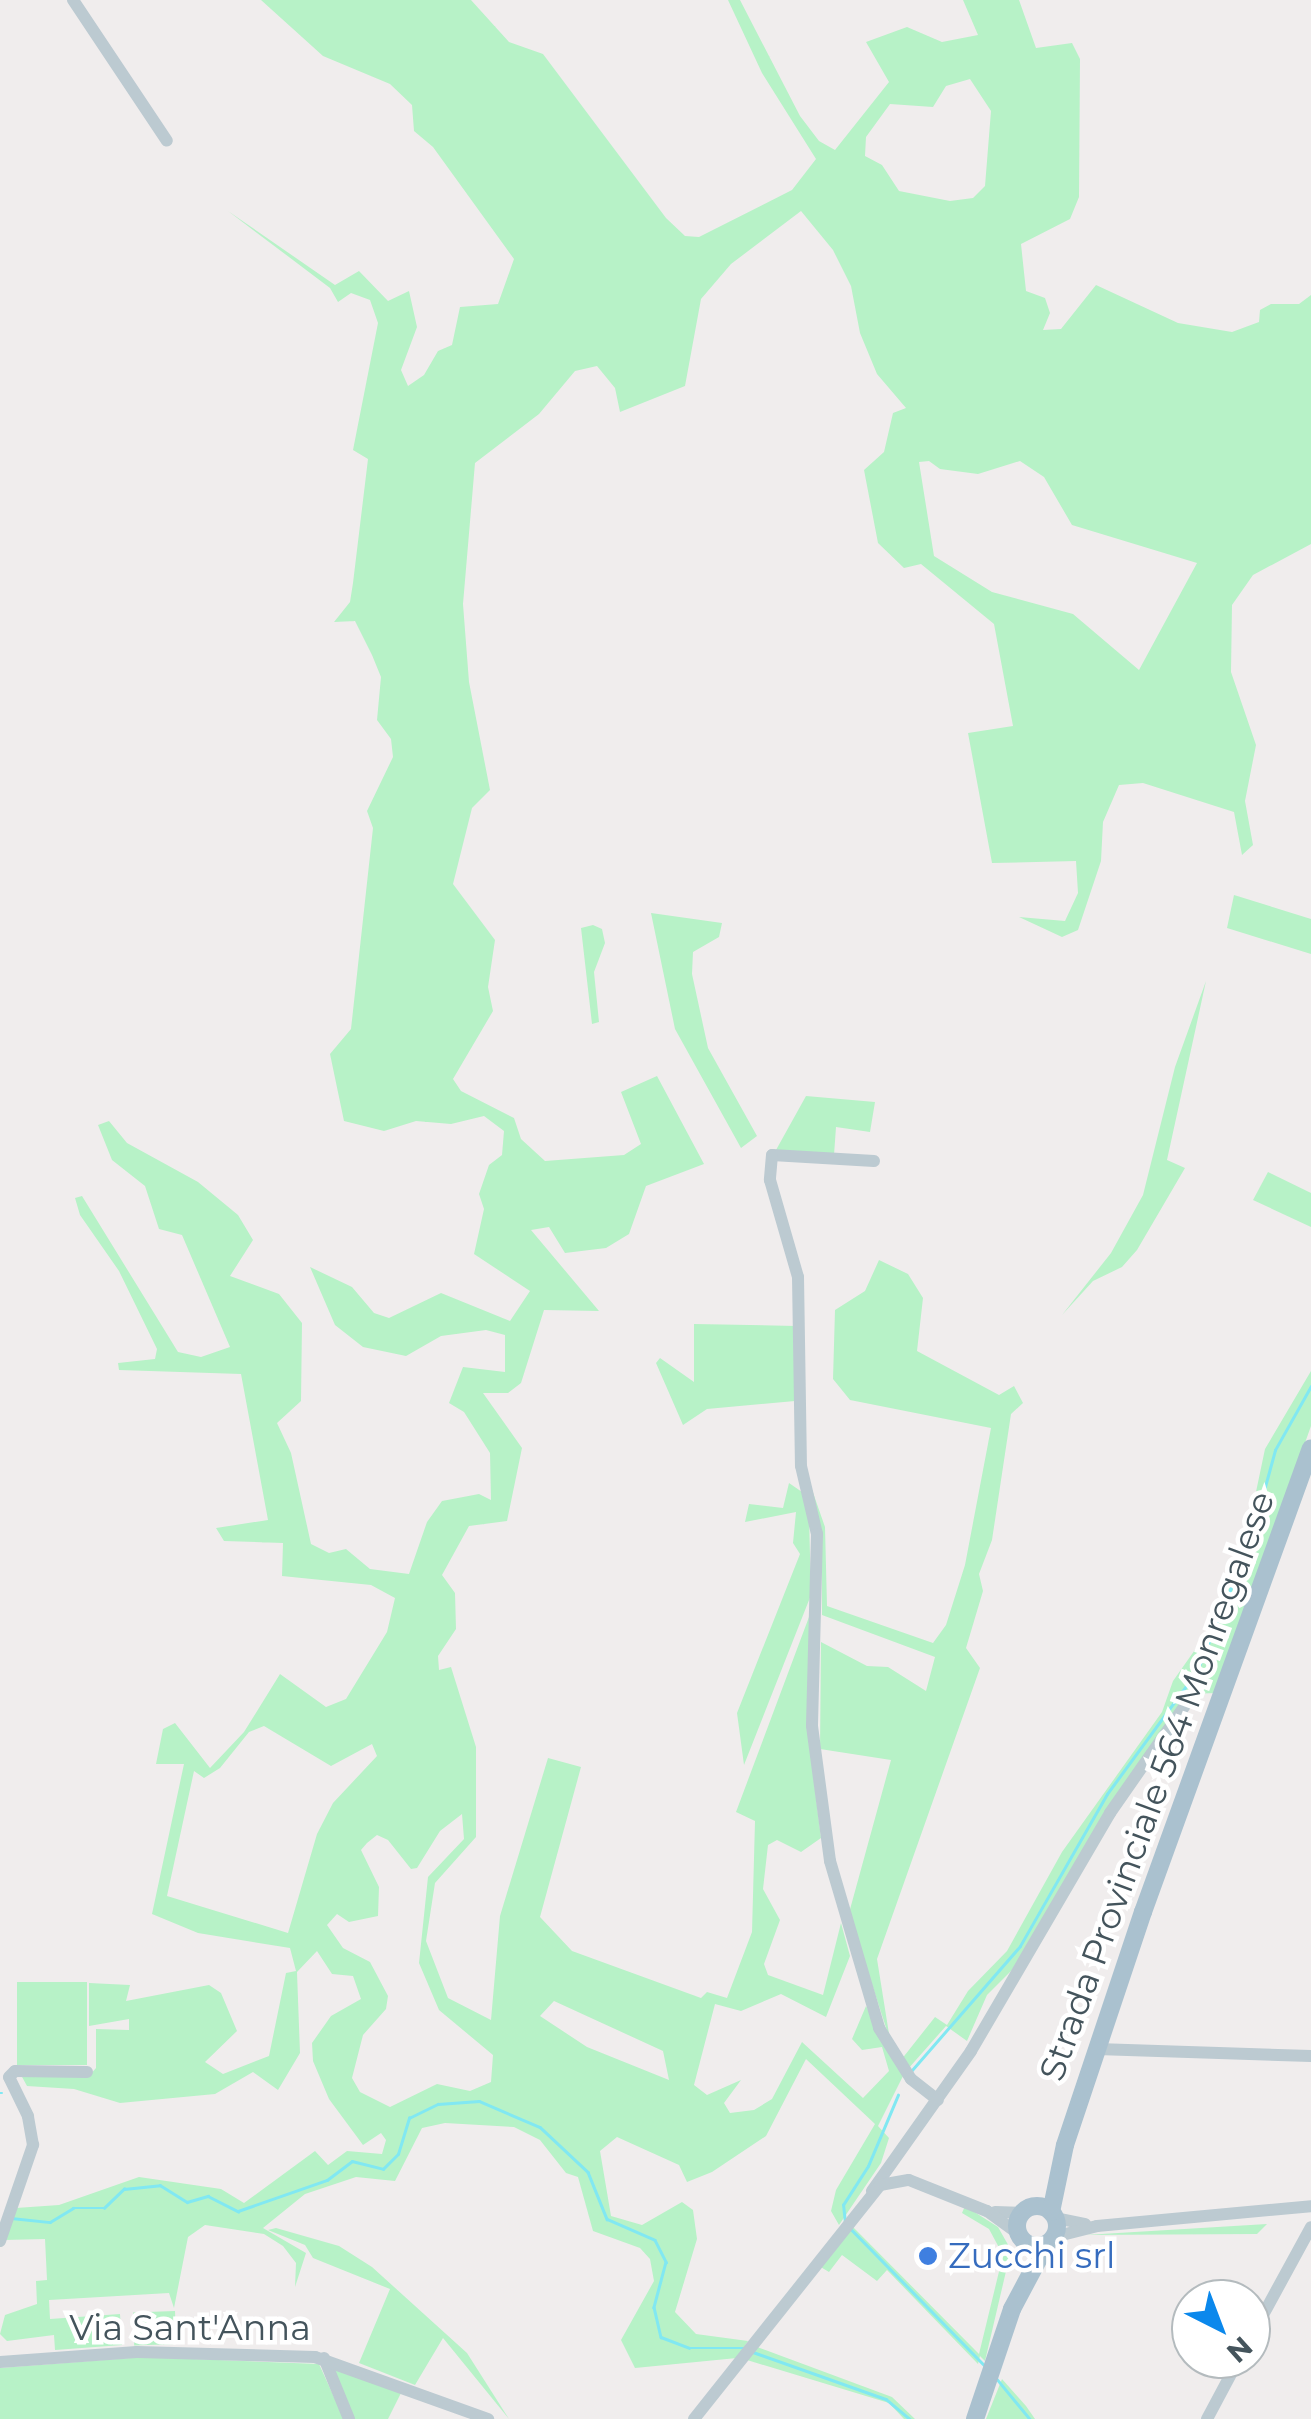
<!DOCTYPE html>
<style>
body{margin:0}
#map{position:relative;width:1311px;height:2419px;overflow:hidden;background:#f0eded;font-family:Montserrat,sans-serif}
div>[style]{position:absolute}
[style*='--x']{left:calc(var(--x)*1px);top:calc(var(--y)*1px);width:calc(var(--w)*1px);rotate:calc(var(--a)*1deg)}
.green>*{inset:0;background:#b7f2c7;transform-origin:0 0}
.stream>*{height:2.5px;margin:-1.25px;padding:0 1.25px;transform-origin:1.25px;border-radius:1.25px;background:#81e8f2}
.minor>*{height:12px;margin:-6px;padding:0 6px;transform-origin:6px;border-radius:6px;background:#bccad1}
.major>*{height:18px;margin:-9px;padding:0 9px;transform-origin:9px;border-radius:9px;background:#aac1cf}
.major>.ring{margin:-9px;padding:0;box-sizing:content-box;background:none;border:18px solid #aac1cf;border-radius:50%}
.dots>*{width:28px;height:28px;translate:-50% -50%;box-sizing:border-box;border:5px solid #fff;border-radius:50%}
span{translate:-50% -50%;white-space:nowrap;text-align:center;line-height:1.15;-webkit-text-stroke:9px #fff;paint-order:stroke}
.street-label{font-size:35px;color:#44545c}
.shop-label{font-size:35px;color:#366cbe}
.left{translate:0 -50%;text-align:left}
.north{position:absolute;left:1171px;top:2279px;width:100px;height:100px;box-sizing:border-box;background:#fff;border:2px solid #b4bbbe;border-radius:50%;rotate:138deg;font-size:28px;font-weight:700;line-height:40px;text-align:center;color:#44545c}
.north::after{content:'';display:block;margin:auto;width:35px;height:45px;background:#0b88ec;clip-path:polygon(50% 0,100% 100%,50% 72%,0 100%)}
</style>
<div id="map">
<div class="green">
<i style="clip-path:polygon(evenodd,261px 0,471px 0,509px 42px,543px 54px,666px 218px,685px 236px,699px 237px,792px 190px,816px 159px,762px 73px,728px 0,740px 0,800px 116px,819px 141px,835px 150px,889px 82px,866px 42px,907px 27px,942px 42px,978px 35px,963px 0,1019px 0,1036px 48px,1072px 43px,1080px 59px,1079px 197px,1070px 219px,1021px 244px,1026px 291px,1045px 298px,1050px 313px,1043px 330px,1061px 329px,1096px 285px,1178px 323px,1232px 332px,1259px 322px,1260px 310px,1271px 304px,1299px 304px,1311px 295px,1311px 544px,1253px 575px,1232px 605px,1231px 672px,1256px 745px,1245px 801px,1253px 845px,1242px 855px,1234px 812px,1143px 783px,1119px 785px,1103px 822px,1101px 861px,1078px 930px,1062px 937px,1019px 917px,1065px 921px,1078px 893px,1076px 861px,992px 863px,968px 733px,1013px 726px,994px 624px,921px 564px,904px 568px,878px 543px,864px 470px,884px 452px,893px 413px,906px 408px,877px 374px,860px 333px,851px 286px,833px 250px,801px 211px,731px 264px,701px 299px,685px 386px,620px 412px,615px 388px,597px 366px,575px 371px,539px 414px,475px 463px,463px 604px,469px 682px,490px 790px,472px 808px,453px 884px,495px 940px,488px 987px,493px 1011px,453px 1079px,461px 1091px,514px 1118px,521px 1139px,545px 1161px,624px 1155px,641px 1144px,621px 1092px,657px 1076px,704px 1164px,646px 1186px,629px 1234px,606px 1248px,565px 1253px,549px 1227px,531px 1230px,599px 1311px,544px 1310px,521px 1383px,508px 1393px,483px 1393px,522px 1448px,507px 1521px,469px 1526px,442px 1575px,455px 1593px,456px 1629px,438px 1656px,439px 1670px,451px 1667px,476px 1747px,476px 1837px,435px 1883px,426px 1941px,448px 1998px,491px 2020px,500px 1916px,548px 1758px,581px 1767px,540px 1917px,572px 1951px,701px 1998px,707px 1992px,727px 1998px,752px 1932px,755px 1821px,736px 1812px,812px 1609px,808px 1733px,821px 1838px,801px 1852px,777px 1840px,768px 1845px,763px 1889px,780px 1920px,764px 1964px,768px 1975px,823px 1995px,841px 1923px,850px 1956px,826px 2017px,781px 1994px,741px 2011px,715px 2004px,694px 2085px,707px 2095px,741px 2080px,724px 2103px,730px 2113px,754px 2110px,772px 2099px,802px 2042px,863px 2098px,889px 2071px,882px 2047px,862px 2050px,852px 2039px,866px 2006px,903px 2076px,878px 2126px,889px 2138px,881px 2163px,839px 2225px,831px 2211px,836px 2190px,875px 2124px,806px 2059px,766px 2136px,712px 2172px,687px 2182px,679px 2165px,617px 2137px,600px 2151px,611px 2216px,642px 2225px,682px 2202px,693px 2210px,697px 2239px,675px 2312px,696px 2334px,748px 2341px,737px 2358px,635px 2368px,621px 2340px,654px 2281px,650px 2259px,640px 2248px,593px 2231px,578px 2177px,566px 2173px,540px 2140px,514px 2127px,445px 2123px,422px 2128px,395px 2181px,356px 2177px,305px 2194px,263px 2228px,306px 2253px,295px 2287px,296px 2263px,283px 2246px,264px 2234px,205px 2225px,188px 2237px,174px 2308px,169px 2293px,49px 2300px,50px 2319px,120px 2314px,122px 2345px,55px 2350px,54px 2335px,7px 2341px,0 2334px,5px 2315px,37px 2304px,36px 2281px,47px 2280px,45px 2239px,4px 2240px,16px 2208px,59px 2205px,139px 2177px,221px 2189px,244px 2203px,315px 2151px,328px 2165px,347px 2151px,382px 2154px,386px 2140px,381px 2133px,363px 2145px,329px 2099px,313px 2061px,312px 2043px,331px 2016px,361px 1999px,353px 1976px,332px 1974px,317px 1951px,297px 1972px,300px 2053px,278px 2090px,253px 2072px,215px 2094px,120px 2103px,74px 2089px,27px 2086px,21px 2075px,89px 2076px,96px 2068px,96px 2029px,129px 2030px,129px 2019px,89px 2026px,89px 1983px,130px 1985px,126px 2001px,209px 1985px,221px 1993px,237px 2031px,205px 2062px,223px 2074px,269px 2056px,286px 1973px,296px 1971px,290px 1948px,198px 1933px,152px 1914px,184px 1764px,156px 1764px,163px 1729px,175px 1723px,210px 1768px,244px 1732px,280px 1674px,326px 1707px,346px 1699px,387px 1632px,395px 1598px,371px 1585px,282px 1576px,283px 1543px,224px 1541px,216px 1528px,268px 1520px,241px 1374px,119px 1370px,118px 1363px,155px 1359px,157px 1349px,119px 1271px,80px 1215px,75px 1198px,82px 1196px,178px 1352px,201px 1357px,230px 1347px,182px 1235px,159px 1229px,145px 1186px,112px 1160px,98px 1125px,109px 1121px,127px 1143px,198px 1182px,238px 1215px,253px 1240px,230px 1276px,279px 1294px,302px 1323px,301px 1401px,277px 1423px,291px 1453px,311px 1544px,329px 1553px,346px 1549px,370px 1569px,409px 1574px,427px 1522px,442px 1501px,479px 1494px,491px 1500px,490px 1453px,464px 1412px,449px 1403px,463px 1367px,505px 1372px,505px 1335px,486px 1330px,441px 1336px,406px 1356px,363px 1347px,335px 1325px,310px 1267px,352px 1287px,374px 1313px,389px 1318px,441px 1293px,510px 1321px,530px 1291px,474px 1254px,484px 1209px,479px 1194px,489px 1165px,502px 1155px,504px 1131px,484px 1116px,451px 1124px,416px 1121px,384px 1131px,344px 1121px,330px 1054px,351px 1029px,373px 828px,367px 811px,393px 757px,391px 739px,377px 720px,381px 677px,372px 655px,355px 621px,334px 622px,350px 602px,353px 583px,368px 459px,353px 450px,378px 323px,370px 300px,351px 293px,338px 302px,330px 288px,228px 211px,335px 285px,359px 271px,388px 301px,409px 291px,417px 327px,401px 370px,408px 386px,424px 375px,438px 351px,452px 345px,460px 307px,498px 304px,514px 259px,433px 147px,414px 131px,412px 105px,390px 84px,323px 56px,261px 0,970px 79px,991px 111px,985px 186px,973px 198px,950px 201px,899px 191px,882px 165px,865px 156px,866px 137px,890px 104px,933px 107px,946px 86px,970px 79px,261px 0,929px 461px,940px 469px,978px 474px,1020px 461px,1044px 477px,1072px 525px,1197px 563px,1139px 670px,1073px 614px,992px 592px,934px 556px,919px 462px,929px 461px,261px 0,264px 1726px,331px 1766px,372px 1744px,377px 1756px,333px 1803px,317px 1834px,288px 1933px,167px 1896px,194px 1771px,204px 1778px,220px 1768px,249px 1732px,264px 1726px,261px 0,462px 1814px,464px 1839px,428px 1877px,419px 1963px,439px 2010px,493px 2055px,491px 2082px,470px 2091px,437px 2084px,390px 2107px,360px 2092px,352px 2078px,363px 2035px,386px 2009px,388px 1996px,370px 1962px,343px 1948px,327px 1925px,337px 1914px,349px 1922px,378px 1916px,379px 1887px,361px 1850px,367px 1843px,377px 1835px,388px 1840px,411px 1869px,417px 1868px,440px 1831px,462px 1814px,261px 0,554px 2001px,663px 2051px,669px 2080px,587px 2047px,540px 2016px,554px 2001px)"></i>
<i style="clip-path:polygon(1234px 895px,1311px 919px,1311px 954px,1227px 928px)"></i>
<i style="clip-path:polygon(651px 913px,722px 923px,719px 937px,693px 952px,692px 974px,708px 1048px,757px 1136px,741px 1148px,675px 1029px)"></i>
<i style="clip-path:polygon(593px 925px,602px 929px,605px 943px,594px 972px,599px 1022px,592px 1024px,581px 928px)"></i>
<i style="clip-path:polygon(1206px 981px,1167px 1160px,1185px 1168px,1137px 1250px,1122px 1267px,1093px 1281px,1062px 1315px,1111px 1253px,1143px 1195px,1175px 1067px)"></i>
<i style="clip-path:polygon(806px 1096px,875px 1102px,870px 1132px,836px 1127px,834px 1155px,776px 1150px)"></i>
<i style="clip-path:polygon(1268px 1172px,1311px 1193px,1311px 1227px,1253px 1200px)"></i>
<i style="clip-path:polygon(879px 1260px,908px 1274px,923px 1298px,917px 1351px,999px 1395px,1014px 1386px,1023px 1403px,1011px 1414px,992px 1540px,979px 1574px,983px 1591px,966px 1648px,980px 1668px,877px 1959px,890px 2040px,849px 1913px,891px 1760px,820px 1749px,821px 1642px,867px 1666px,888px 1667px,926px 1691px,935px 1657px,822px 1615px,822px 1546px,810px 1484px,825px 1527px,827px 1606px,933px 1643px,946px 1625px,965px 1565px,991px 1428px,850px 1400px,833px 1379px,835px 1310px,865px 1291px)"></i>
<i style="clip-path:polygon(694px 1324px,796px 1326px,795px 1401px,707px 1409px,683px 1425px,656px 1363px,660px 1358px,694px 1382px)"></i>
<i style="clip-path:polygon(1311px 1371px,1311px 1426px,1216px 1693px,1188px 1694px,1012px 1970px,987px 1995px,967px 2041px,946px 2026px,908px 2069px,901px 2060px,935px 2017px,947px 2025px,968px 1991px,1007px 1951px,1062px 1852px,1162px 1712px,1173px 1681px,1211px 1627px,1244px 1549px,1265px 1449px)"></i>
<i style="clip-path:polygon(789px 1483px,802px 1492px,809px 1515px,811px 1595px,744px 1765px,737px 1713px,800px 1554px,793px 1543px,796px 1512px,745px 1522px,749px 1504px,783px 1508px)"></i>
<i style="left:17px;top:1982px;width:70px;height:83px"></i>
<i style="clip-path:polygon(965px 2206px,998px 2227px,1011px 2250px,985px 2361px,980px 2356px,978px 2364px,887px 2270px,877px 2281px,842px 2255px,829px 2272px,819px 2266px,851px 2225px,979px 2354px,1003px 2255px,989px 2229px,962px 2213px)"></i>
<i style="clip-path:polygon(1267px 2224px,1257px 2234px,1085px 2235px)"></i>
<i style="clip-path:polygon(276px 2228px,339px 2246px,372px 2267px,467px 2353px,509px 2419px,443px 2338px,415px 2385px,359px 2363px,390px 2289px,313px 2258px,305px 2245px,268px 2230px)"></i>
<i style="left:175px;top:2311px;width:33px;height:42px;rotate:88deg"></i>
<i style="clip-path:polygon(757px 2347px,892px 2397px,915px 2419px,904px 2419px,889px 2403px,747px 2360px)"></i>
<i style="clip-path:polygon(143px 2357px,319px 2364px,344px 2419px,0 2419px,0 2368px)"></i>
<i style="clip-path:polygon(330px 2366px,401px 2393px,388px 2419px,354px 2419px)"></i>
<i style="clip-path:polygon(1002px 2379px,1026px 2406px,1035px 2419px,986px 2419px)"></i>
</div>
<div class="stream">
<i style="--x:912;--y:2070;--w:164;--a:-48.9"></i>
<i style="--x:1020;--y:1946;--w:175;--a:-60.2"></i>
<i style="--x:1107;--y:1794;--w:152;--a:-53.8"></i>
<i style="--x:1197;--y:1671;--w:140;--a:-67.8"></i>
<i style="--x:1250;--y:1541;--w:94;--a:-74.6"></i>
<i style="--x:1275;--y:1450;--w:73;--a:-60.6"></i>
<i style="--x:0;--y:2093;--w:2;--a:0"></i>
<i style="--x:11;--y:2218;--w:39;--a:6"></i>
<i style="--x:50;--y:2222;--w:27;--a:-31"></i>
<i style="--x:73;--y:2208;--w:31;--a:0"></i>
<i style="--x:104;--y:2208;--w:28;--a:-44"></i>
<i style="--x:124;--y:2189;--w:36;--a:-6"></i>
<i style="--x:160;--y:2185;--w:32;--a:32"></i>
<i style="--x:187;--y:2202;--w:22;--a:-16"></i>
<i style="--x:208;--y:2196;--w:34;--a:27"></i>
<i style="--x:238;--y:2211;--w:94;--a:-19.2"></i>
<i style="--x:327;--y:2180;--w:31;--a:-37"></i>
<i style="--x:352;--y:2161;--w:32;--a:14"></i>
<i style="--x:383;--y:2169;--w:21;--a:-45"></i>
<i style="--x:398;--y:2154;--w:38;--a:-73"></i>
<i style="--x:409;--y:2118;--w:32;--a:-26"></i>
<i style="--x:438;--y:2104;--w:41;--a:-4.2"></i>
<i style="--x:479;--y:2101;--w:66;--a:23.1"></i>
<i style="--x:540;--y:2127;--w:66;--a:43.2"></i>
<i style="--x:588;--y:2172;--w:51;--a:68"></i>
<i style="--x:607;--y:2219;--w:52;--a:23.6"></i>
<i style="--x:655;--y:2240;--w:25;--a:63"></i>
<i style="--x:666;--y:2262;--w:47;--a:104.9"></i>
<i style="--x:654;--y:2307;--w:31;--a:77"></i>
<i style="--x:661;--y:2337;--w:30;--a:21"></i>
<i style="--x:689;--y:2348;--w:57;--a:0"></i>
<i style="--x:845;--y:2223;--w:18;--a:-96"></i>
<i style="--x:843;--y:2205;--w:46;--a:-57.3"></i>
<i style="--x:868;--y:2166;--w:77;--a:-67.1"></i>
<i style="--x:851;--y:2229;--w:192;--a:45.6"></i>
<i style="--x:753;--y:2352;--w:141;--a:19.5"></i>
<i style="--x:886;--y:2399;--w:31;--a:40"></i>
<i style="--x:997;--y:2379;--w:52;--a:50.5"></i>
</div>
<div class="minor">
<i style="--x:73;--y:0;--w:169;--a:56.3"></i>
<i style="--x:874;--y:1161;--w:102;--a:-176.6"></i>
<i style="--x:772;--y:1155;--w:25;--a:95"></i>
<i style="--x:770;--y:1180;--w:101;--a:73.9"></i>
<i style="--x:798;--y:1277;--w:189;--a:89.1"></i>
<i style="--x:801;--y:1466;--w:70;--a:76.8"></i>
<i style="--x:817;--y:1534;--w:192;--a:91.5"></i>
<i style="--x:812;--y:1726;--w:136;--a:82.4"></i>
<i style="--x:830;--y:1861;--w:174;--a:73.6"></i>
<i style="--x:879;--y:2028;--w:60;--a:57.9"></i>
<i style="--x:911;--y:2079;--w:34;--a:38"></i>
<i style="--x:1097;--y:2049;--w:214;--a:1.9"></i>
<i style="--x:872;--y:2191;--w:171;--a:-54.7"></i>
<i style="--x:971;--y:2051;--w:276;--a:-59.7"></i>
<i style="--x:1110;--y:1813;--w:141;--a:-55.1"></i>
<i style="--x:995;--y:2212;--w:27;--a:2"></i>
<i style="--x:1056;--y:2218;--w:30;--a:12"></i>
<i style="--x:1054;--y:2237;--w:44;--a:-14.3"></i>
<i style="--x:1097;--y:2226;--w:215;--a:-5.3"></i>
<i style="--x:0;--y:2241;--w:102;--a:-71"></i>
<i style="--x:33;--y:2145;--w:29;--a:-100"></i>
<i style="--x:28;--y:2116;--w:43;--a:-116"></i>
<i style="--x:9;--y:2077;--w:8;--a:-45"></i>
<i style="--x:15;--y:2071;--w:72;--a:0.8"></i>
<i style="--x:1251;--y:2337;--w:125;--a:-61.4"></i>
<i style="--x:324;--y:2358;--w:66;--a:67.7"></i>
<i style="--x:0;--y:2362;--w:137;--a:-4.2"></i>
<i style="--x:137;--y:2352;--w:178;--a:1.6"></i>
<i style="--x:315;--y:2357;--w:184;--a:19.7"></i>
<i style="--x:694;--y:2419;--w:299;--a:-51.5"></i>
<i style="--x:880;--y:2185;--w:29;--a:-10"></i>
<i style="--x:909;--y:2180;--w:84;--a:21.7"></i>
<i style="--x:987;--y:2211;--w:39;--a:36"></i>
<i style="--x:1207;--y:2419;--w:68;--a:-61.9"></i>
</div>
<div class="major">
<i class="ring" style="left:1017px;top:2206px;width:22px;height:22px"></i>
<i style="--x:1051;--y:2212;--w:68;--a:-78.2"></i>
<i style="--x:1065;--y:2145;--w:246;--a:-71.5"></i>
<i style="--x:1143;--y:1912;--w:493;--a:-70.1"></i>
<i style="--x:975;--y:2419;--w:116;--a:-71.4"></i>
<i style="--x:1012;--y:2309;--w:72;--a:-62"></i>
</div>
<div class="dots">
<i style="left:928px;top:2256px;background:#3f7fe0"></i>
</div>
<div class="street-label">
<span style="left:1157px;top:1786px;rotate:-70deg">Strada Provinciale 564 Monregalese</span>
<span style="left:190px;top:2328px">Via Sant'Anna</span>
</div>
<div class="shop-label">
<span class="left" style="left:948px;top:2256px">Zucchi srl</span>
</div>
<div class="north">N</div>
</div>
